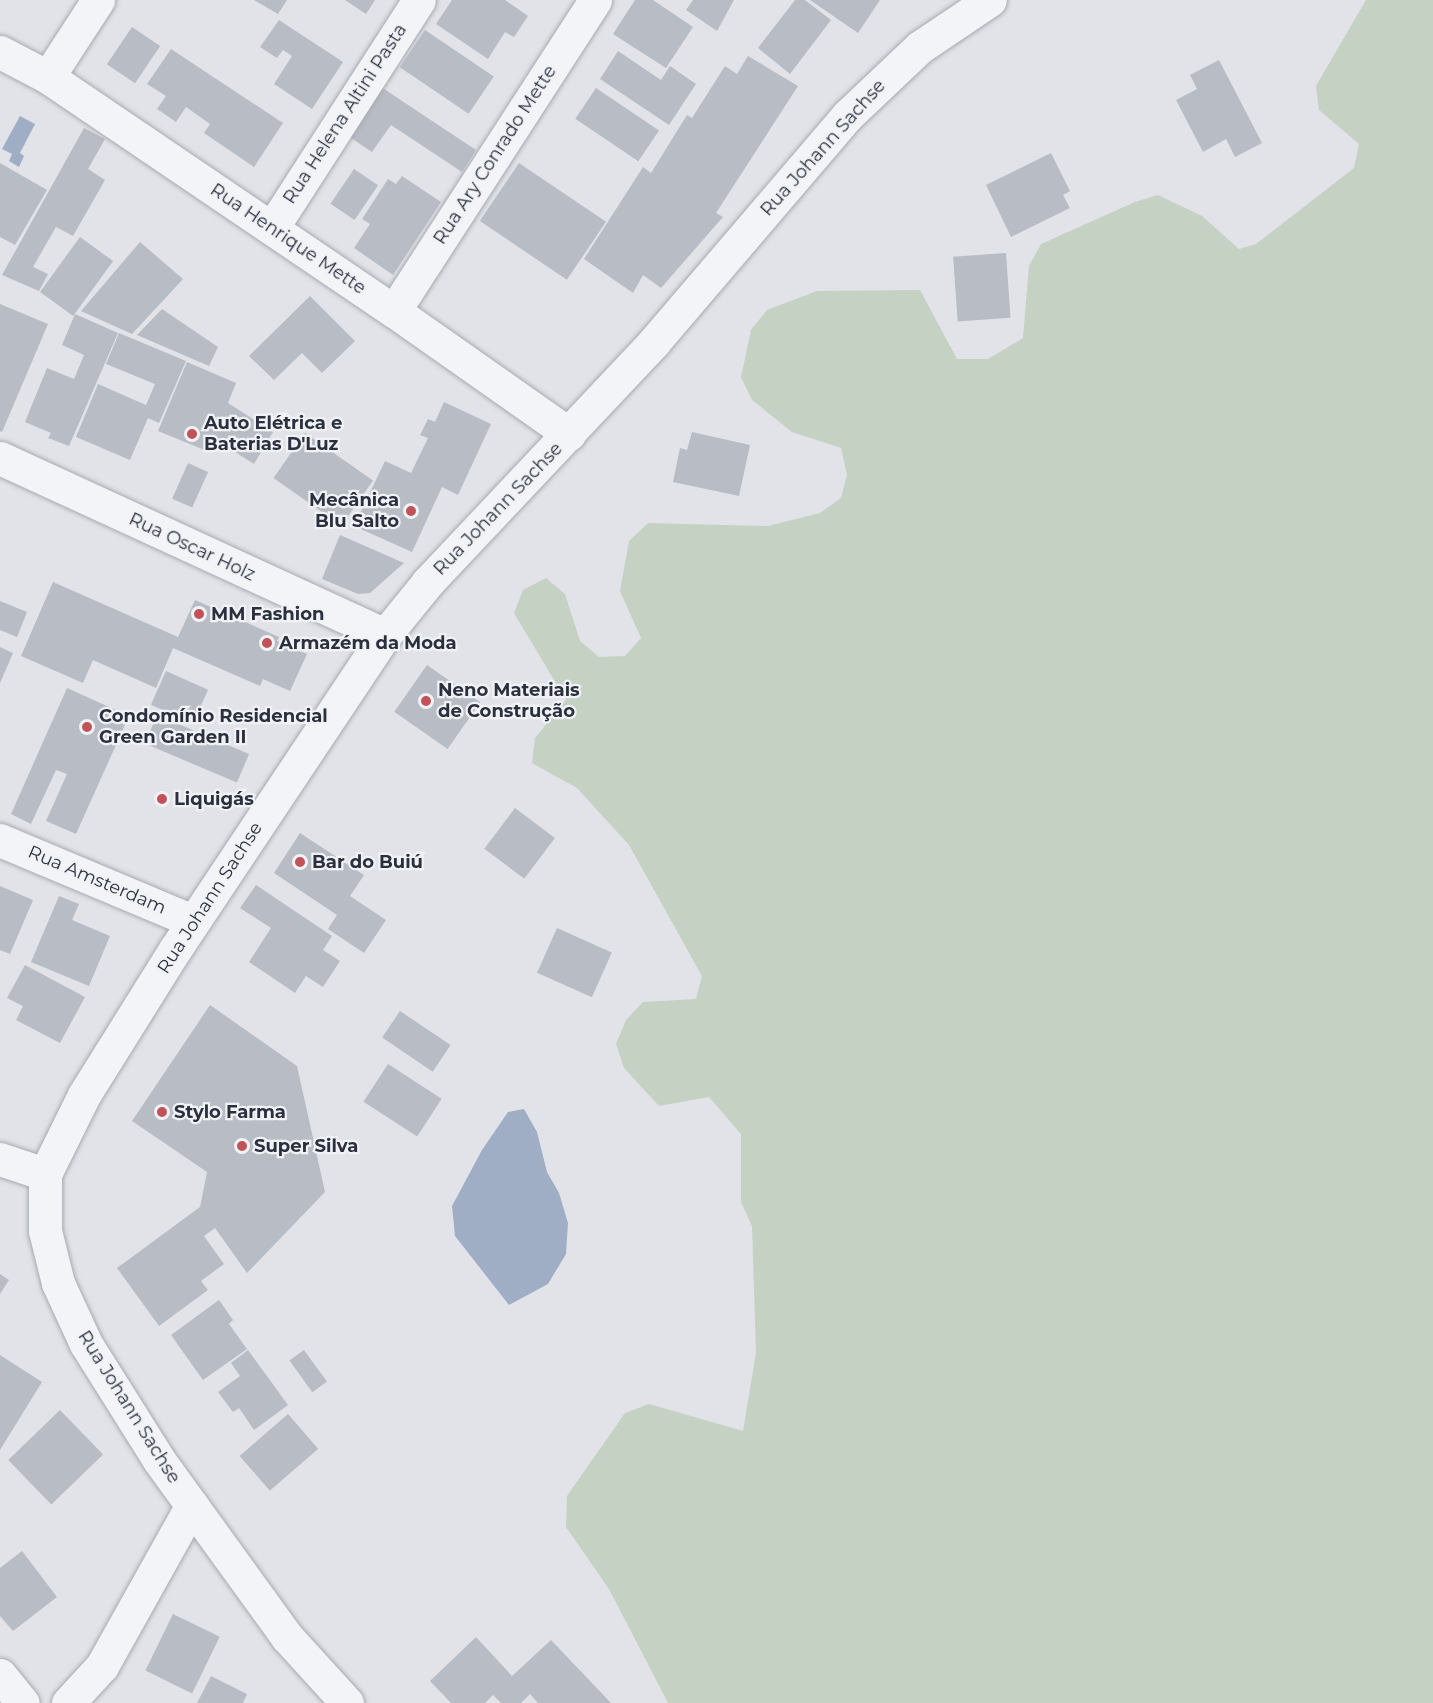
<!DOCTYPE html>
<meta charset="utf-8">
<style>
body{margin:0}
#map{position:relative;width:1433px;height:1703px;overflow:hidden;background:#e1e3e8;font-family:Montserrat,sans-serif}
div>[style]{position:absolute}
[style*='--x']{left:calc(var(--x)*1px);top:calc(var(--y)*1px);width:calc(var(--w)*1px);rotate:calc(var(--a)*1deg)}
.green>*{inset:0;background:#c5d1c3}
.water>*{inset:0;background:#9faec5}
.building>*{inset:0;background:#b8bcc4;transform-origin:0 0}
.roads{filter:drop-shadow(0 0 2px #a7aab2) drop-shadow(0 0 2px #a7aab2)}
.minor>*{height:33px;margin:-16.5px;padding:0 16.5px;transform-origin:16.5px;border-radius:16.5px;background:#f3f4f7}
.dots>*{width:16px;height:16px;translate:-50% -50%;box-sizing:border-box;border:3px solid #f0f2f6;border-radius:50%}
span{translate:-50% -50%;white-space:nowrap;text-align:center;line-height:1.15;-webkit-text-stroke:4.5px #f0f2f6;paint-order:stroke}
.street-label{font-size:18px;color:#2b303e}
.poi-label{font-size:18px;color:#2b303e;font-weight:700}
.left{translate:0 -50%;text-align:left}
.right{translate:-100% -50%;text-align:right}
</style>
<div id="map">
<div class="green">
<i style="clip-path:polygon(1366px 0,1433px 0,1433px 1703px,668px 1703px,609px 1589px,566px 1527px,567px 1496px,625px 1413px,649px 1404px,743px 1431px,756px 1353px,752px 1226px,741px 1202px,741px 1134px,709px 1097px,659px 1106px,624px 1068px,616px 1044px,626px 1020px,643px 1002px,696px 999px,702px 976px,629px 845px,577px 788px,532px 763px,535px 738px,566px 700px,514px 613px,523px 590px,546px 578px,565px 594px,580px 641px,599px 657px,625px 656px,641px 638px,620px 591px,629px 541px,648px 523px,768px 526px,820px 513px,841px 498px,847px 475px,841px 448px,792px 432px,752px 400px,741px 377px,751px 330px,767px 310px,817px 291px,920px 290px,957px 359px,988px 359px,1023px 338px,1029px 266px,1041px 244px,1135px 202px,1158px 195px,1202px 216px,1239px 249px,1256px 244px,1354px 168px,1359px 144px,1319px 110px,1316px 86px)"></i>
</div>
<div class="water">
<i style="clip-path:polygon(20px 116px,35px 124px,20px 153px,24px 156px,19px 167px,9px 161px,12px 154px,2px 149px)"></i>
<i style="clip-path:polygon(524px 1109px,537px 1132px,547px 1172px,559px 1193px,568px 1223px,566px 1254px,548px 1284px,509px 1305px,455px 1236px,452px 1206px,482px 1150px,508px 1112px)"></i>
</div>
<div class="building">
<i style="clip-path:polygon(254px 0,287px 0,278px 14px)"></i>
<i style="clip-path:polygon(345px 0,375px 0,366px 14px)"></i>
<i style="clip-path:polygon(452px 0,505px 0,528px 16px,514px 37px,505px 32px,488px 59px,436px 24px)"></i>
<i style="clip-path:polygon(635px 0,653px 0,693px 27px,666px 68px,613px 34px)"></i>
<i style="clip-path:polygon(693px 0,734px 0,717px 31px,686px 10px)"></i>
<i style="clip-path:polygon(795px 0,805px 0,831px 20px,790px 74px,758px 48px)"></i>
<i style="clip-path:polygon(810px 0,880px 0,858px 33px)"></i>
<i style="clip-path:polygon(279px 20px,343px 62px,312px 109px,274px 84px,292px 56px,283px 50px,277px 58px,260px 47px)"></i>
<i style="left:132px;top:27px;width:34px;height:45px;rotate:34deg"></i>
<i style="left:425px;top:30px;width:83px;height:45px;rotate:34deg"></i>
<i style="clip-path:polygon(171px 49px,283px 123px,254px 167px,204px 133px,210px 124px,186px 107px,176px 122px,157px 109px,166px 96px,147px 84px)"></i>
<i style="clip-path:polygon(618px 51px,661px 80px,670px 66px,696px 84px,669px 125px,600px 79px)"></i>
<i style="clip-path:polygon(748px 56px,798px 86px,716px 213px,723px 217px,661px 288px,643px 275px,633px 293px,584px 259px,643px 167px,651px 173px,687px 115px,692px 118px,725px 66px,737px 74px)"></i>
<i style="clip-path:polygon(1219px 60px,1262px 143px,1235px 157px,1226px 139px,1203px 152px,1176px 100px,1197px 89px,1190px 75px)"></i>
<i style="clip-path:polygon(378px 85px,476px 150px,462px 172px,391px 125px,372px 152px,345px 134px)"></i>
<i style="left:596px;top:88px;width:76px;height:37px;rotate:34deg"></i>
<i style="clip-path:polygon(84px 128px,105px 139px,88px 169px,105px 180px,73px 236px,56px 227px,33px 267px,48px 274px,39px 291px,2px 275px)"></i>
<i style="clip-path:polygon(1051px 153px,1070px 191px,1063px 195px,1070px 208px,1011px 237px,986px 185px)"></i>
<i style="clip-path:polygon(0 163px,47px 190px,15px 245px,0 237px)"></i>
<i style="left:519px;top:163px;width:105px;height:70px;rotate:34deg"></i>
<i style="left:354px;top:169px;width:29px;height:42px;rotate:34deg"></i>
<i style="clip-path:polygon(402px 176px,441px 202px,393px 275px,354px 248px,370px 224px,362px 219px,388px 179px,396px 184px)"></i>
<i style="left:80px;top:237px;width:41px;height:68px;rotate:36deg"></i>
<i style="clip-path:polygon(140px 242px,183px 279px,132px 334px,81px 311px)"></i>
<i style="left:1006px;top:253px;width:65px;height:53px;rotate:86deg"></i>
<i style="clip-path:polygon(310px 296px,355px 341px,322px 373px,302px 353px,274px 380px,249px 356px)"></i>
<i style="clip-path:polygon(0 304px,48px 324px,2px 432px,0 431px)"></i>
<i style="clip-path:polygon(162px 309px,218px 347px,209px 366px,137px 335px)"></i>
<i style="clip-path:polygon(75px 314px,118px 333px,69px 446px,48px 438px,51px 433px,25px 422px,47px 368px,74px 379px,84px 355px,62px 345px)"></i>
<i style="clip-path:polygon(119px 333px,186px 361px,159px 423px,148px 418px,130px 460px,76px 437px,98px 384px,146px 405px,155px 384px,106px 364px)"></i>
<i style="clip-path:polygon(187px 362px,236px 383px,228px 403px,273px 432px,254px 464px,213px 438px,207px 451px,158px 431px)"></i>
<i style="clip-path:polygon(444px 402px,491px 424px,458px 495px,442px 487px,412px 552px,354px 526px,385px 461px,411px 473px,428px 438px,420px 435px,428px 419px,435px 422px)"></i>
<i style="clip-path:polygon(692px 432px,750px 445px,739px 496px,673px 482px,680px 448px,687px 450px)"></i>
<i style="left:305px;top:433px;width:83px;height:55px;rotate:35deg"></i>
<i style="left:188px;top:463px;width:22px;height:39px;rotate:24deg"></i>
<i style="clip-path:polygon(340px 535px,404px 563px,370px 593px,358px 594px,322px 579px)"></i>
<i style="clip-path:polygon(53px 582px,178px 637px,195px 600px,279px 637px,277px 641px,307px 654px,290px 691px,263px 679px,260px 686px,173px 648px,156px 688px,93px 660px,83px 683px,21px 656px)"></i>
<i style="clip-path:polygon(0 601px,27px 612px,17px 637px,0 630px)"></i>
<i style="clip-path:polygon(0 647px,13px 653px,0 683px)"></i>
<i style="left:427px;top:665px;width:65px;height:57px;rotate:35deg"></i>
<i style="left:166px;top:671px;width:46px;height:37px;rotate:24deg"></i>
<i style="clip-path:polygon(67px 688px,129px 716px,76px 834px,46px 821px,67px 774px,56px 770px,31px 824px,11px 814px)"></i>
<i style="left:157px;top:715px;width:100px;height:31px;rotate:23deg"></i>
<i style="left:515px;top:808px;width:50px;height:51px;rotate:37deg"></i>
<i style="clip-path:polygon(300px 833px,364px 875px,350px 896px,386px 920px,364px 953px,328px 929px,337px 915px,274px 873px)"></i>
<i style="clip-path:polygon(256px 885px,332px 936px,323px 950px,340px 961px,323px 987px,306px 976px,295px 993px,249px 962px,271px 928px,240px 908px)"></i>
<i style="clip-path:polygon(0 886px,33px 900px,10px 954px,0 950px)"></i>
<i style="clip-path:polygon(59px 896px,79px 904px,72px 920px,110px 936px,89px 986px,31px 962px)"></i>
<i style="left:557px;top:928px;width:60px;height:49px;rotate:24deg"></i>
<i style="clip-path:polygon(25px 965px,85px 997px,60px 1043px,16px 1020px,23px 1006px,7px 998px)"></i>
<i style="clip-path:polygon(210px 1005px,297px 1066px,325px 1192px,247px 1273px,215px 1228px,204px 1236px,224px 1264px,201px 1281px,208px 1290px,159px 1326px,117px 1268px,200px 1207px,207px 1172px,132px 1121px)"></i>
<i style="left:400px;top:1011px;width:61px;height:32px;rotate:34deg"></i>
<i style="left:388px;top:1064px;width:64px;height:45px;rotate:33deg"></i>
<i style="clip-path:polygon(0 1274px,9px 1280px,0 1294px)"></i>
<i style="clip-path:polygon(219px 1300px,233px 1320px,229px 1324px,247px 1349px,203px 1380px,171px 1335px)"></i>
<i style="clip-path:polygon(248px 1350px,288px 1405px,254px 1430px,239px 1408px,233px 1412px,218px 1392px,240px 1376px,231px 1363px)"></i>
<i style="left:304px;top:1350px;width:39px;height:18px;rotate:54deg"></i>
<i style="clip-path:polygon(0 1355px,42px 1382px,0 1450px)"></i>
<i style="left:60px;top:1410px;width:62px;height:72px;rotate:46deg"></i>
<i style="left:288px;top:1414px;width:46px;height:64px;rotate:49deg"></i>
<i style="clip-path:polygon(22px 1551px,57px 1597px,13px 1631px,0 1616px,0 1568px)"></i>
<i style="left:173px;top:1614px;width:52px;height:63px;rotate:26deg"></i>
<i style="clip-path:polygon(476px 1637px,512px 1676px,551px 1640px,611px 1703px,538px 1703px,530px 1694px,521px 1703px,501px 1703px,493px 1695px,485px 1703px,451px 1703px,430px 1681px)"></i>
<i style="clip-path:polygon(211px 1676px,247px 1694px,243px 1703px,197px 1703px)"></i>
</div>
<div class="roads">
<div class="minor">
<i style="--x:0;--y:52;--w:54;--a:27.5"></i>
<i style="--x:48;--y:77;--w:418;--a:34.1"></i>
<i style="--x:394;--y:311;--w:214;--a:35.1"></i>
<i style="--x:48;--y:77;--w:92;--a:-57"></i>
<i style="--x:272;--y:228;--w:271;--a:-57.2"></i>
<i style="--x:394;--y:311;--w:370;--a:-57.1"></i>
<i style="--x:0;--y:458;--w:424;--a:24.7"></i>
<i style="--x:0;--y:840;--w:209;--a:22.8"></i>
<i style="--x:0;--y:1159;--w:47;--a:18.4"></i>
<i style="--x:0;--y:1675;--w:36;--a:51"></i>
<i style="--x:68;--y:1703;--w:50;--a:-47.4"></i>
<i style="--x:102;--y:1666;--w:184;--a:-60.8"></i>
<i style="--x:347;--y:1703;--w:89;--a:-132.3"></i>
<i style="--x:287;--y:1637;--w:218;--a:-125.9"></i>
<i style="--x:159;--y:1460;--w:137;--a:-122.2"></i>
<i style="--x:86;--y:1344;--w:67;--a:-114.7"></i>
<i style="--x:58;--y:1283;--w:54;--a:-104"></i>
<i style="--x:45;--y:1231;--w:57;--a:-90"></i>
<i style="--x:45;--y:1174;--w:88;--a:-63.7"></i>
<i style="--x:84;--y:1095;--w:173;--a:-58"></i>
<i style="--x:176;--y:948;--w:376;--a:-56.3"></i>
<i style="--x:385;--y:635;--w:68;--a:-50.9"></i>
<i style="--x:428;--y:582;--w:330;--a:-46.7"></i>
<i style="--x:654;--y:342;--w:297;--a:-49.5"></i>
<i style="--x:847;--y:116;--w:100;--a:-43.4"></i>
<i style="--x:920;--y:47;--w:84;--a:-33.9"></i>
</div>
</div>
<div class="dots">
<i style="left:192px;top:434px;background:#c15258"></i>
<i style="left:411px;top:511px;background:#c15258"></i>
<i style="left:199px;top:614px;background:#c15258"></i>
<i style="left:267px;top:643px;background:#c15258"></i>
<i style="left:426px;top:701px;background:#c15258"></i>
<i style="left:87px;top:727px;background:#c15258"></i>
<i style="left:162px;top:799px;background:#c15258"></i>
<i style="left:300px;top:862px;background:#c15258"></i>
<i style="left:162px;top:1112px;background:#c15258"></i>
<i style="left:242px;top:1146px;background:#c15258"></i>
</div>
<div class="street-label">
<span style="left:345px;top:114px;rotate:-57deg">Rua Helena Altini Pasta</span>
<span style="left:823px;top:148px;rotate:-48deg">Rua Johann Sachse</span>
<span style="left:495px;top:155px;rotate:-57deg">Rua Ary Conrado Mette</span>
<span style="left:288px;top:239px;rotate:34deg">Rua Henrique Mette</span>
<span style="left:498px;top:509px;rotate:-46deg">Rua Johann Sachse</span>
<span style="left:192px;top:547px;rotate:25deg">Rua Oscar Holz</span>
<span style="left:97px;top:880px;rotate:23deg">Rua Amsterdam</span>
<span style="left:210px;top:898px;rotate:-57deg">Rua Johann Sachse</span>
<span style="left:129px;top:1407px;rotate:58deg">Rua Johann Sachse</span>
</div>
<div class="poi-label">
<span class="left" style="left:204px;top:434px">Auto Elétrica e<br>Baterias D'Luz</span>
<span class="right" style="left:399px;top:511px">Mecânica<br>Blu Salto</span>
<span class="left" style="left:211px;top:614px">MM Fashion</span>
<span class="left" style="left:279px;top:643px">Armazém da Moda</span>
<span class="left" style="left:438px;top:701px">Neno Materiais<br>de Construção</span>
<span class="left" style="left:99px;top:727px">Condomínio Residencial<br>Green Garden II</span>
<span class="left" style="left:174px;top:799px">Liquigás</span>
<span class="left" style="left:312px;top:862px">Bar do Buiú</span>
<span class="left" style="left:174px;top:1112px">Stylo Farma</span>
<span class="left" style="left:254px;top:1146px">Super Silva</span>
</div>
</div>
